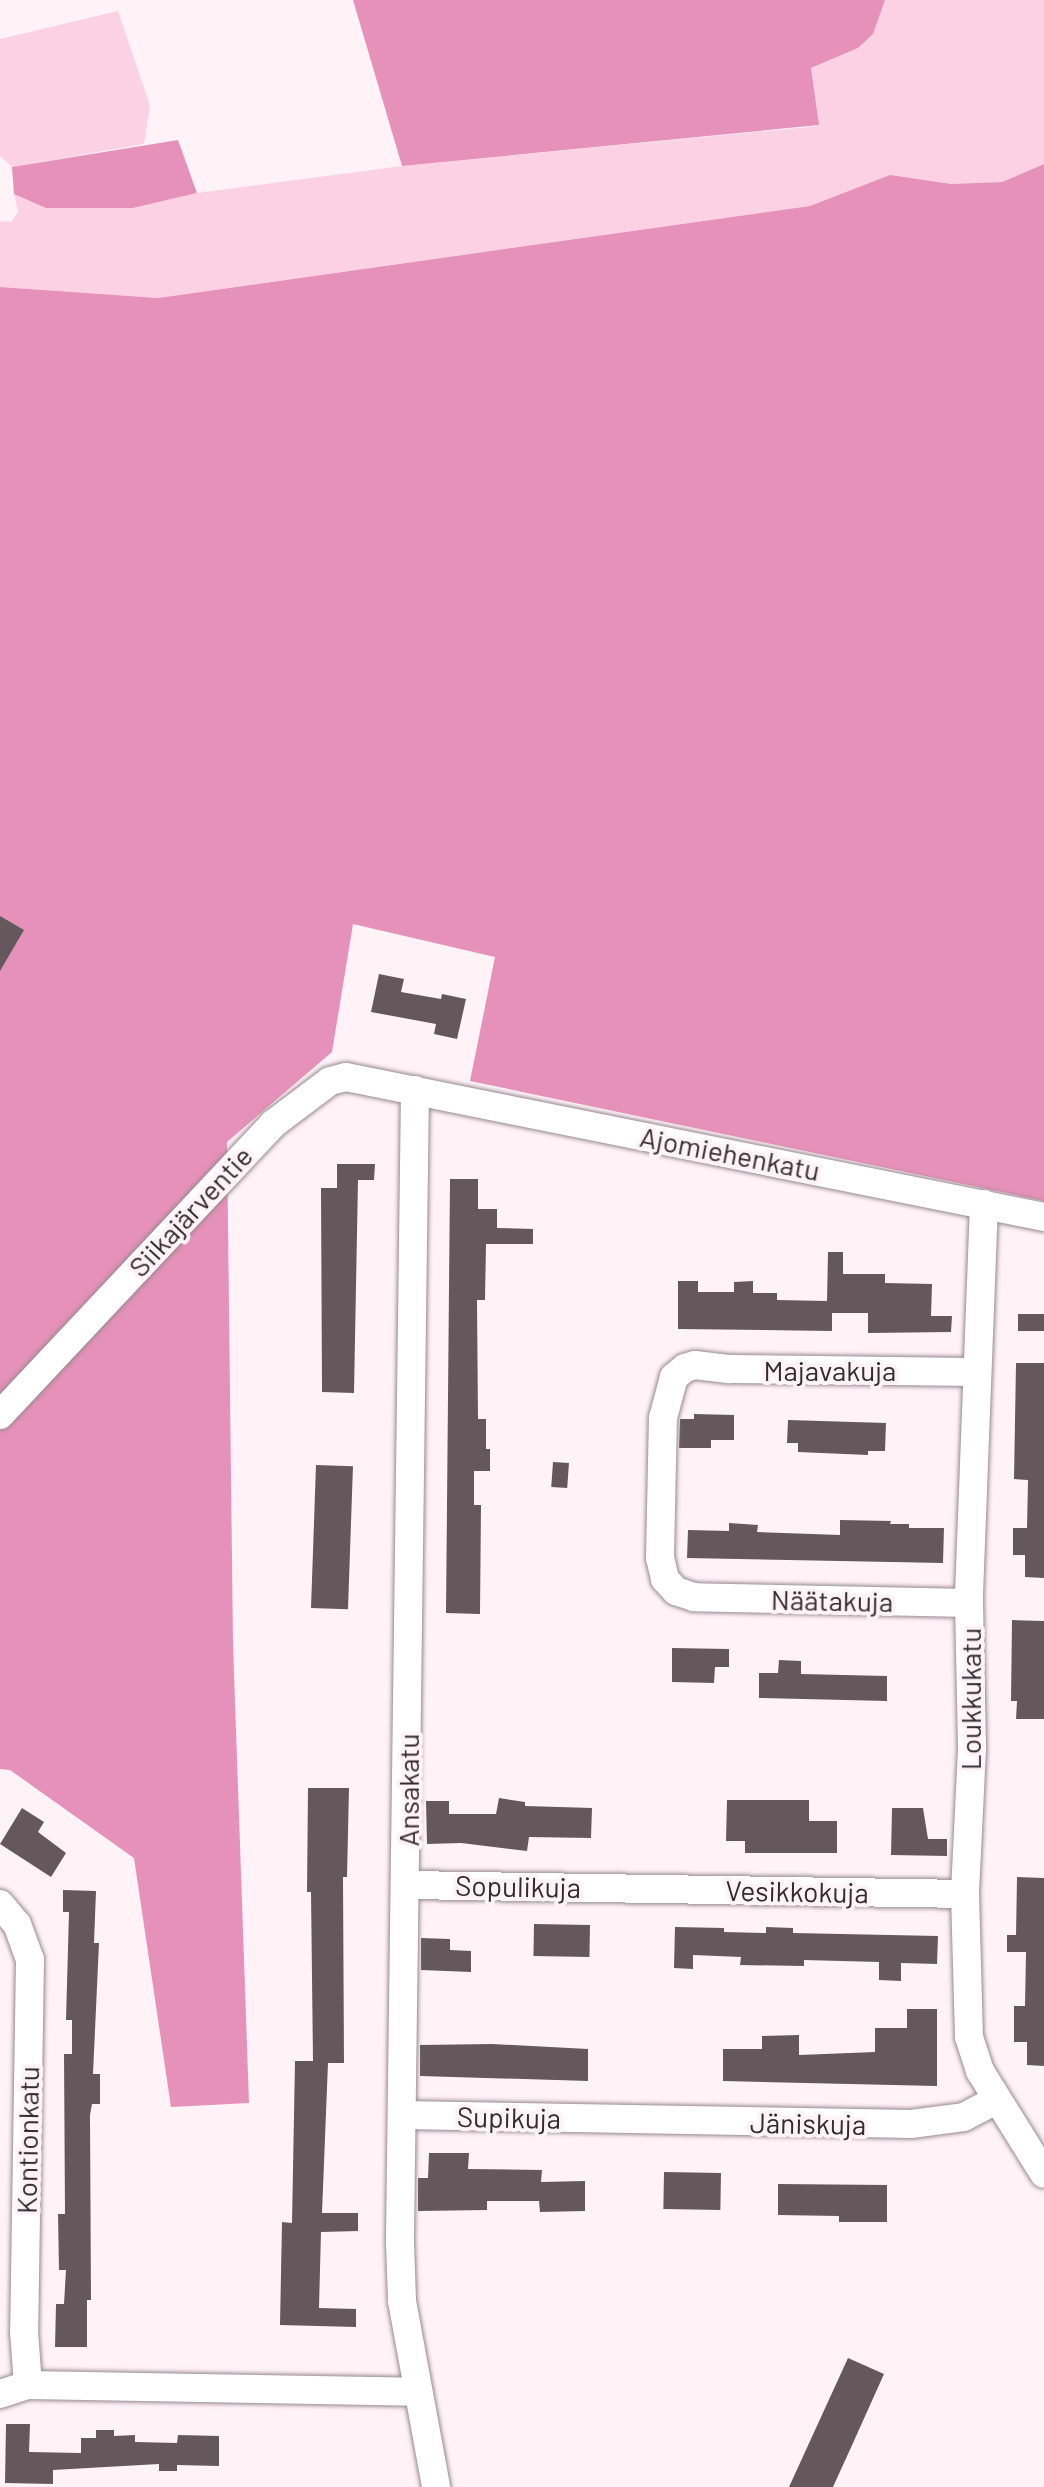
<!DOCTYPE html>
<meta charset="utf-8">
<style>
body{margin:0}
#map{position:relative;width:1044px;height:2487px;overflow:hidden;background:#fff3f8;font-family:Barlow,sans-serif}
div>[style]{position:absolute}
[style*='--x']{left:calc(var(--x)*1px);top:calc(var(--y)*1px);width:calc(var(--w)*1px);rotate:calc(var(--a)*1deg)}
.green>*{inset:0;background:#fdd1e4}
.forest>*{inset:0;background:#e691b9}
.building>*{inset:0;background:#64585d;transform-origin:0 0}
.roads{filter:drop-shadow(0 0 2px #96898f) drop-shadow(0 0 2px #96898f)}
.minor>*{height:28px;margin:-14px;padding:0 14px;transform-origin:14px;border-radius:14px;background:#fff}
span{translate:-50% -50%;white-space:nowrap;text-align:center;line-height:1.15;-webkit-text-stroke:8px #fff3f8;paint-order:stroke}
.street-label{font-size:28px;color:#322c2f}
</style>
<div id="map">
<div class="green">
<i style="clip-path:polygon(885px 0,1044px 0,1044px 164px,1002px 182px,951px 184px,890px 176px,810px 206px,158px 298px,0 287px,0 221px,11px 222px,18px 212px,14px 194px,46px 208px,133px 208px,197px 193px,402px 166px,819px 126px,811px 68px,858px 48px,873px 34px)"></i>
<i style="clip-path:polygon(118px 11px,150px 106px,144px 144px,12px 167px,0 156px,0 39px)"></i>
</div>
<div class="forest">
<i style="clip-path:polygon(353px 0,885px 0,873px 34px,858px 48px,811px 68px,819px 125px,402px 166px)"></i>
<i style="clip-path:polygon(178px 140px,197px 193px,133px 208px,46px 208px,14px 194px,12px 167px)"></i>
<i style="clip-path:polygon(1044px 164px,1044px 1201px,470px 1081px,495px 957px,353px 924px,332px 1052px,227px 1142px,233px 1644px,249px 2103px,171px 2107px,134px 1858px,10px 1770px,0 1769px,0 287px,158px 298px,810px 206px,890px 175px,951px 184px,1002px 182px)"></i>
</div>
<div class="building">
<i style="clip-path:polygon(0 916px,24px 930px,0 971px)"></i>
<i style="clip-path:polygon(379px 974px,404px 979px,401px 992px,441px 999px,442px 994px,466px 999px,457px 1039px,434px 1034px,436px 1024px,371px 1012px)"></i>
<i style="clip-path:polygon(337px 1164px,375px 1164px,374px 1180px,358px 1180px,354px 1393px,322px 1392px,321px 1188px,337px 1188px)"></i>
<i style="clip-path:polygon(450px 1179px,478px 1179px,478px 1209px,497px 1209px,497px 1228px,533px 1229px,533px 1244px,486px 1244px,485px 1300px,477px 1300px,478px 1419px,486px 1419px,486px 1449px,490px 1449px,490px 1471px,474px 1471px,474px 1505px,481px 1505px,480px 1614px,446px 1613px)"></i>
<i style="clip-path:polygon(828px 1252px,843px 1252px,843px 1274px,885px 1274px,885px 1283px,932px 1284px,931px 1316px,952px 1316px,951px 1332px,868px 1333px,868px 1313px,832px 1313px,832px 1331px,678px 1329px,678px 1281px,698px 1281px,698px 1292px,734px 1292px,734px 1282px,753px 1281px,753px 1293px,777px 1293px,777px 1300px,827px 1301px)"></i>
<i style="left:1018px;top:1314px;width:26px;height:17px"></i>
<i style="clip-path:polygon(1016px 1363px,1044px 1363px,1044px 1578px,1025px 1577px,1025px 1555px,1013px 1555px,1013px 1528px,1027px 1528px,1028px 1480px,1014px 1479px)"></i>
<i style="clip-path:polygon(694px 1414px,734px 1415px,734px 1440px,711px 1440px,711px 1448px,679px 1448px,680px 1419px,694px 1419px)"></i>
<i style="clip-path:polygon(788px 1420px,886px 1423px,885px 1451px,868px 1451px,868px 1455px,798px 1452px,798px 1443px,787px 1443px)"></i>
<i style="left:553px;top:1462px;width:16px;height:25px;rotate:4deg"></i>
<i style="left:316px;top:1465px;width:37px;height:143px;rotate:2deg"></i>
<i style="clip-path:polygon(840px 1520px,891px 1521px,890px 1524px,909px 1524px,909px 1528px,944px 1528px,943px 1563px,687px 1558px,688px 1530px,729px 1531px,729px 1523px,758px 1525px,757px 1532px,840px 1535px)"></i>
<i style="clip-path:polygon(1012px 1620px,1044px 1621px,1044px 1719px,1016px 1719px,1017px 1701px,1011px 1701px)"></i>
<i style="clip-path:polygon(672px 1648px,729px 1649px,729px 1667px,715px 1667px,714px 1683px,672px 1682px)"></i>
<i style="clip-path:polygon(779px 1660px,801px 1661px,801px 1674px,887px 1676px,887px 1701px,759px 1698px,759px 1673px,778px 1673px)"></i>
<i style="clip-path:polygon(308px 1788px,349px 1788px,347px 1877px,343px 1877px,344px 2063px,328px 2063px,322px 2213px,358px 2213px,358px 2231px,321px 2232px,319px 2308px,356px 2309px,356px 2327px,280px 2325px,282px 2222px,292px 2223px,295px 2061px,313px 2061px,311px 1892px,307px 1892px)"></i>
<i style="clip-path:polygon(499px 1798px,525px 1802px,525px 1806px,592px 1808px,591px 1838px,529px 1837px,527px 1851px,461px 1843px,427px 1844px,426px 1801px,449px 1801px,449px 1814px,496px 1814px)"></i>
<i style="clip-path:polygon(727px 1800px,809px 1800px,809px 1821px,837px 1821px,837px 1853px,745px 1853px,745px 1841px,726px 1841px)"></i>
<i style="clip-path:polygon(22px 1808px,44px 1822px,38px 1832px,66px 1853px,51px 1877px,0 1844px)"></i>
<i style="clip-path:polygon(892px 1808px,923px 1808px,928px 1839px,947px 1839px,947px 1856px,891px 1855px)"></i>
<i style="clip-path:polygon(1017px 1877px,1044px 1878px,1044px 2066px,1027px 2065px,1027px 2042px,1014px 2042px,1014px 2006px,1025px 2006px,1026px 1952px,1007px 1952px,1007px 1935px,1016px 1935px)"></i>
<i style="clip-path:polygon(63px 1890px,96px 1891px,94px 1943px,99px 1943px,93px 2074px,100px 2074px,100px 2104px,92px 2104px,90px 2115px,91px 2300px,87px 2300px,87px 2347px,55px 2347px,56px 2304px,64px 2304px,66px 2270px,59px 2270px,58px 2214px,65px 2214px,64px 2054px,72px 2054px,72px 2020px,66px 2020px,69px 1912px,63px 1912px)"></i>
<i style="left:534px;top:1924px;width:56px;height:32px;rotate:1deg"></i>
<i style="clip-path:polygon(675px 1927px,724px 1928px,724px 1932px,766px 1933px,766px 1927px,793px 1928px,793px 1933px,938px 1936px,937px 1964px,901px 1963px,901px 1981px,879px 1980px,879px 1962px,804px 1960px,804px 1966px,740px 1965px,741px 1957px,693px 1955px,693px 1969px,674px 1968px)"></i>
<i style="clip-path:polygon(421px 1938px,450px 1939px,450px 1950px,471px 1951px,471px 1972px,421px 1970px)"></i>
<i style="clip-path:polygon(907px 2009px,937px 2009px,937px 2086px,723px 2081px,723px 2049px,762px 2049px,762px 2036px,799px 2035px,799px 2055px,875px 2052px,875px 2028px,907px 2028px)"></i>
<i style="clip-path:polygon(492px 2044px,588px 2049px,588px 2081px,420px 2076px,420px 2045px)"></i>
<i style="clip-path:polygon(429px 2153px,469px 2153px,468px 2169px,542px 2170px,541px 2182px,585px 2181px,585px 2211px,540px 2212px,539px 2201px,487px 2201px,487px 2210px,418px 2211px,418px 2178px,428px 2178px)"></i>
<i style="left:664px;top:2172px;width:57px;height:37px;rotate:1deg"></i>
<i style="clip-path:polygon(778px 2184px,887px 2185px,887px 2222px,839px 2222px,839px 2216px,778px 2215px)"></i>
<i style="clip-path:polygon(848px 2358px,884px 2374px,853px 2443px,833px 2487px,789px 2487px)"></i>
<i style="clip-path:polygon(6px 2424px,30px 2424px,29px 2452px,81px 2453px,81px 2438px,96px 2438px,96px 2430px,114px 2430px,114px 2436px,135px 2435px,135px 2442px,177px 2443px,178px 2435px,219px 2436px,219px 2466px,177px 2465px,177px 2471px,159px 2471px,159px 2464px,53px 2470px,53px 2484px,5px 2483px)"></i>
</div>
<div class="roads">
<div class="minor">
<i style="--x:415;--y:1090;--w:1153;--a:90.75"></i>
<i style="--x:400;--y:2243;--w:58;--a:88"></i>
<i style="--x:402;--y:2301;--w:189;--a:79.6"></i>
<i style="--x:984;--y:1204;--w:399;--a:92.2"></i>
<i style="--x:969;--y:1603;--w:146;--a:88.8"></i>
<i style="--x:972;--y:1749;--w:145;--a:92.8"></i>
<i style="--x:965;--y:1894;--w:143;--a:88.4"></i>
<i style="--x:969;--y:2037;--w:36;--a:72"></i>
<i style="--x:980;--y:2071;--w:121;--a:58.1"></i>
<i style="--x:0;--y:1415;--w:399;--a:-46.8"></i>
<i style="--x:273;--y:1124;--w:71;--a:-37"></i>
<i style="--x:330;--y:1081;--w:16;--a:-14"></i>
<i style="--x:346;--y:1077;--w:712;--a:11.34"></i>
<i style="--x:969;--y:1603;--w:275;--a:-178.8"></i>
<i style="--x:694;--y:1597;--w:19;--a:-162"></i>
<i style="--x:676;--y:1591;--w:16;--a:-133"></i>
<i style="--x:665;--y:1579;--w:22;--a:-103"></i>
<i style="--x:660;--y:1558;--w:140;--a:-88.8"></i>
<i style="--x:663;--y:1418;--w:42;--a:-75"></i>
<i style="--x:674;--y:1377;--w:14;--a:-39"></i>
<i style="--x:685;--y:1368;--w:10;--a:-17"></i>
<i style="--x:695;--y:1365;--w:35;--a:7"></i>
<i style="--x:730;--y:1369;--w:247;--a:0.7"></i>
<i style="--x:407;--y:1885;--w:558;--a:0.92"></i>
<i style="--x:0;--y:1904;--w:26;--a:50"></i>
<i style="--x:17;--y:1924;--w:37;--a:70"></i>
<i style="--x:30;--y:1959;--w:372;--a:90.9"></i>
<i style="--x:24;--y:2331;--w:54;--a:85.8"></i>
<i style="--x:403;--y:2115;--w:508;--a:1.01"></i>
<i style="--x:911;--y:2124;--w:53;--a:-7.5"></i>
<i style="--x:964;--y:2117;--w:36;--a:-28"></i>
<i style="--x:0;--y:2394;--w:29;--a:-18"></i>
<i style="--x:28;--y:2385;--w:388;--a:1"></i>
</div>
</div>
<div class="street-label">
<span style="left:730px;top:1153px;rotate:11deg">Ajomiehenkatu</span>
<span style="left:190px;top:1211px;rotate:-47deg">Siikajärventie</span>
<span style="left:830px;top:1370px">Majavakuja</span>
<span style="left:832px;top:1600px;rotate:1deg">Näätakuja</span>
<span style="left:970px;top:1699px;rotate:-90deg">Loukkukatu</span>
<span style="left:408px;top:1790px;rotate:-90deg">Ansakatu</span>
<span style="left:518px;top:1886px;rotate:1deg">Sopulikuja</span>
<span style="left:797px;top:1891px;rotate:1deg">Vesikkokuja</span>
<span style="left:509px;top:2117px;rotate:1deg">Supikuja</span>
<span style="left:808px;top:2123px;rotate:1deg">Jäniskuja</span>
<span style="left:27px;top:2140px;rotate:-89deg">Kontionkatu</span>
</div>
</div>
